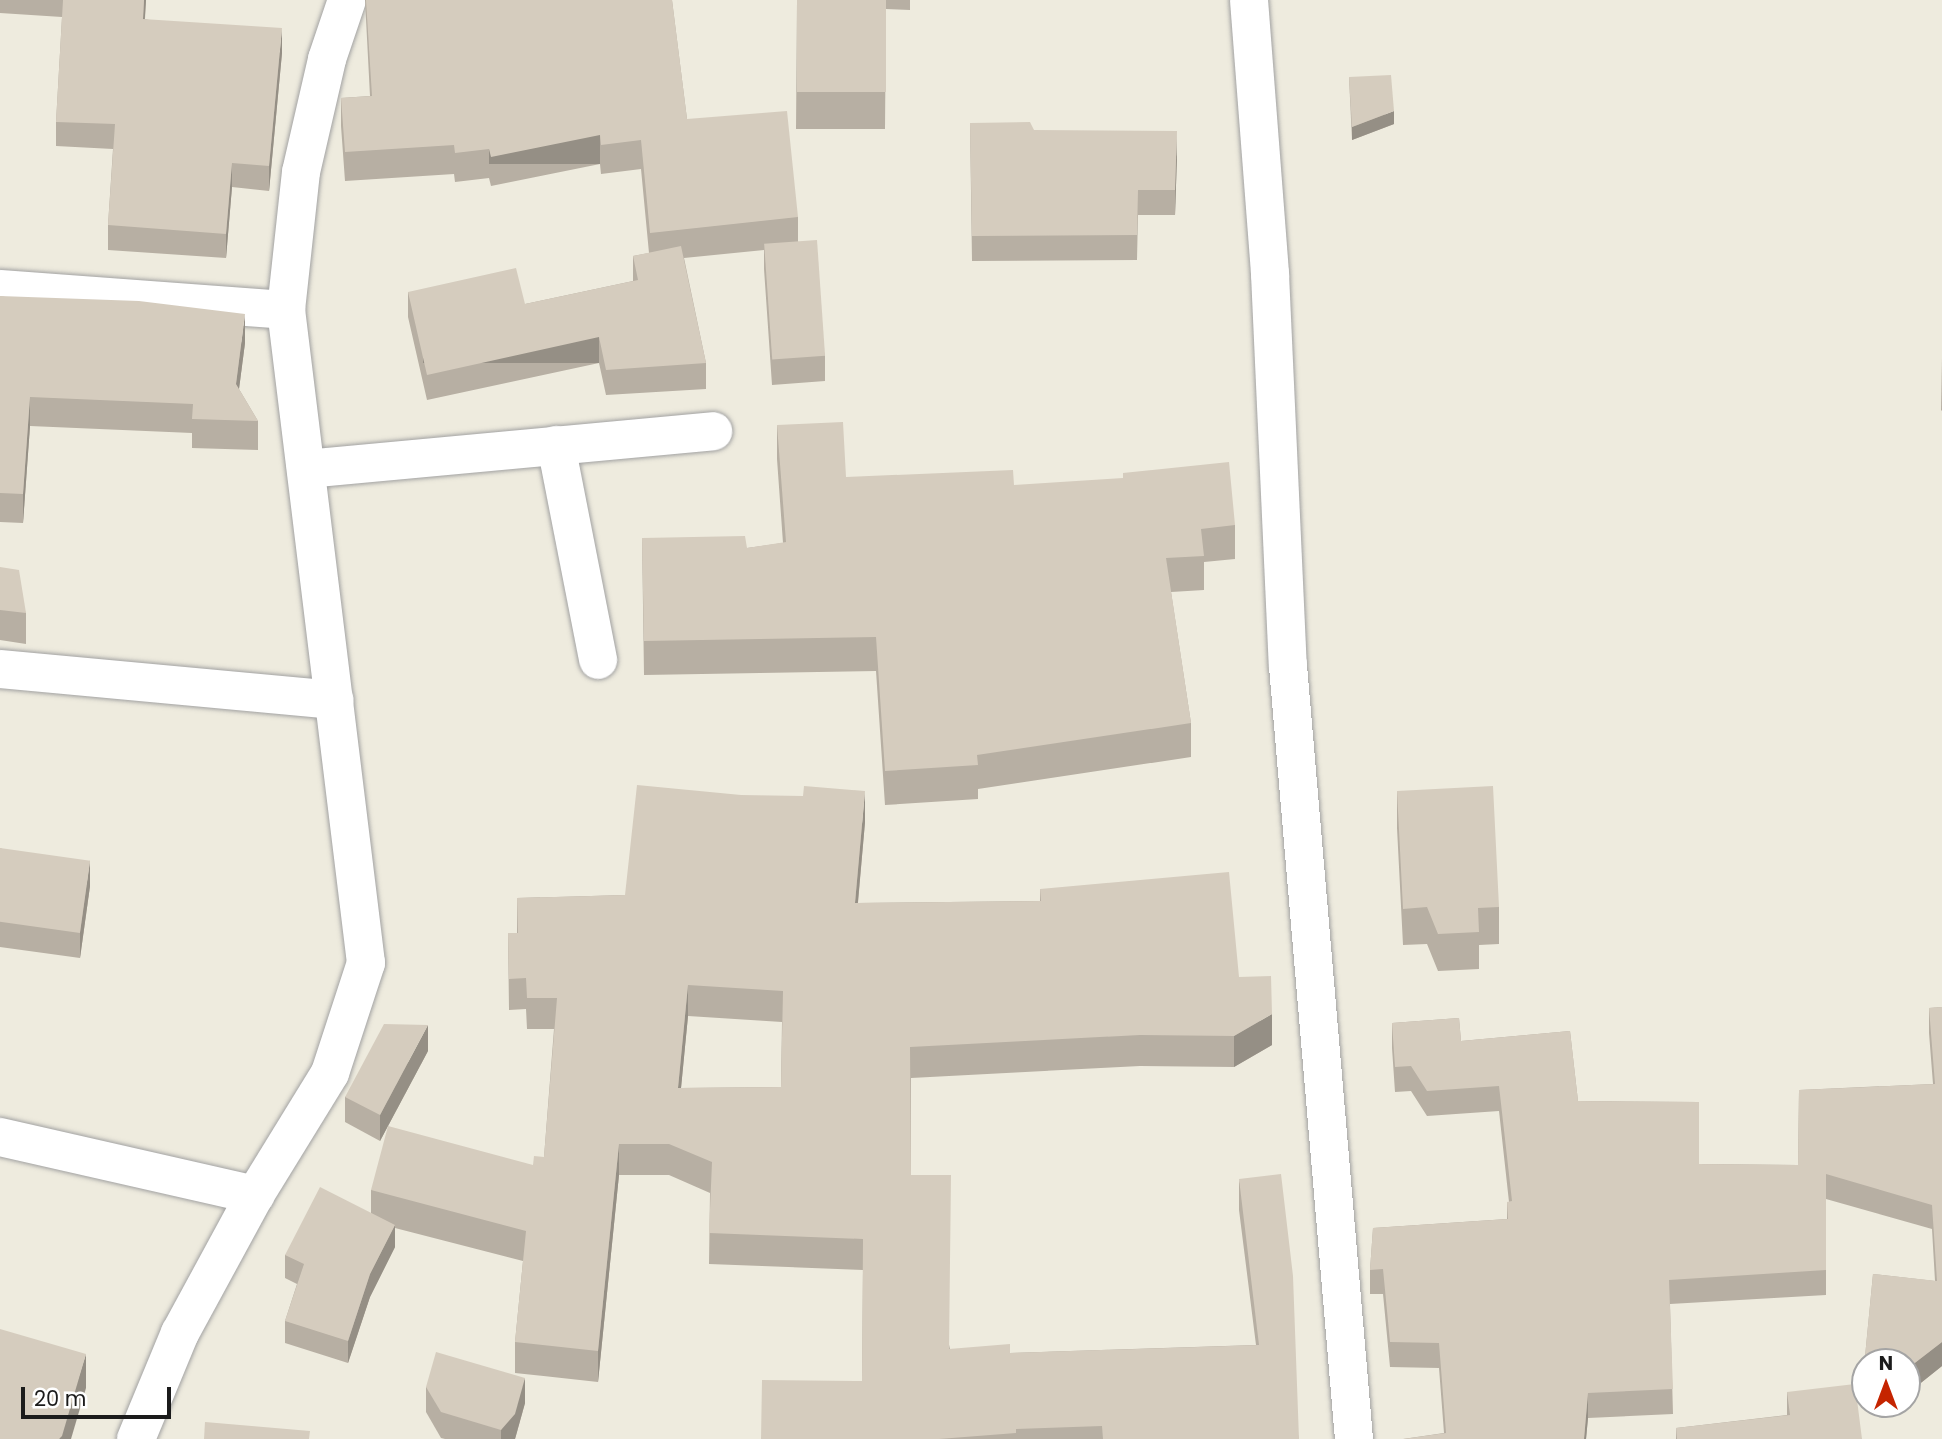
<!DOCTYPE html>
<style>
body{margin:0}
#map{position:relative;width:1942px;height:1439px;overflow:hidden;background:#eeebde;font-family:Poppins,sans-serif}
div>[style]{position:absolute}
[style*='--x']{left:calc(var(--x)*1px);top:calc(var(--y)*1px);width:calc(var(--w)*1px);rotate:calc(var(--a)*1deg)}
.roads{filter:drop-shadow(0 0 2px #a2a2a2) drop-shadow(0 0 2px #a2a2a2)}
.street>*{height:38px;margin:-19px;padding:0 19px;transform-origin:19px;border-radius:19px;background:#fff}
.wall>*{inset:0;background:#b7afa3}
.shaded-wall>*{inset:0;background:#958f85;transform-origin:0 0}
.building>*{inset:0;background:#d5ccbe;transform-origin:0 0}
span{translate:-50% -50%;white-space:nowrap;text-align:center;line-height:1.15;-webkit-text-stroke:6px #fff;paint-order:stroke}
.north{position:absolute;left:1851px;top:1348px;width:70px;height:70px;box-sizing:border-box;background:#fff;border:2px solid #a4a4a4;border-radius:50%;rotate:0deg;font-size:19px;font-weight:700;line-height:28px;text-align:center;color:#1b1b1b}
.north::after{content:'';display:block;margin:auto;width:24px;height:32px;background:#c52400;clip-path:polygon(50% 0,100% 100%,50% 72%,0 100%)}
.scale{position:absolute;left:21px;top:1387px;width:150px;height:32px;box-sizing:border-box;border:4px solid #1b1b1b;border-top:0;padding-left:9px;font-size:21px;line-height:24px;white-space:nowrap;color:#1b1b1b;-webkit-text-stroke:5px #fff;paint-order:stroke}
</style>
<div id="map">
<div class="roads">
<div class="street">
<i style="--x:1249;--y:0;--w:275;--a:85.6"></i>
<i style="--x:1270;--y:274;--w:392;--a:87.4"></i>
<i style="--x:1288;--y:666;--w:776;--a:85.12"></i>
<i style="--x:0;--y:289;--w:287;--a:4.2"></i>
<i style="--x:556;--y:445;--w:219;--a:78.9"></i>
<i style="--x:306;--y:469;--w:409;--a:-5.3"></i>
<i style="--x:0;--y:669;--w:336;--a:5.3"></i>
<i style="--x:0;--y:1137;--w:262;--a:12.8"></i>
<i style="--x:136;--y:1439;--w:115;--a:-67.5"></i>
<i style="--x:180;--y:1333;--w:157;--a:-61.5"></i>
<i style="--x:255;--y:1195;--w:143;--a:-58.4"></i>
<i style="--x:330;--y:1073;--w:116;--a:-71.9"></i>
<i style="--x:366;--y:963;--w:658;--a:-96.98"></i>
<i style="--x:286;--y:310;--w:139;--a:-83.8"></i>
<i style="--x:301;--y:172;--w:116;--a:-77"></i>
<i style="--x:327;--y:59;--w:62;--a:-71.3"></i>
</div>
</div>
<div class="wall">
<i style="clip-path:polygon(0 0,146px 0,145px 19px,282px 53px,269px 191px,232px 187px,226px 258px,108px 250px,108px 225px,113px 149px,56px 146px,56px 122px,62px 17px,0 13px)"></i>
<i style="clip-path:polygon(365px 0,672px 0,687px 119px,798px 217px,798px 241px,825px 356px,825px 381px,772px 385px,764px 269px,764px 250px,684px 258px,706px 363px,706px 389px,606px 395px,599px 363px,427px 400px,408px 317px,408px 292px,525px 304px,633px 281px,633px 256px,649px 253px,641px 169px,601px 174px,600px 164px,491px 186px,489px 178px,455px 182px,454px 174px,345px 181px,341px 126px,341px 98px,370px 96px)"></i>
<i style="clip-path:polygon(797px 0,910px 0,910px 10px,886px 9px,885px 129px,796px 129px)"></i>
<i style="clip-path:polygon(1349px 77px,1394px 124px,1352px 140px)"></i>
<i style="clip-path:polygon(970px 123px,1034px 130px,1177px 156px,1175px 215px,1138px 215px,1137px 260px,972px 261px)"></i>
<i style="clip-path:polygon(0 296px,245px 343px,239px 389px,258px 421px,258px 450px,192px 448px,192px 433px,30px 426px,23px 523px,0 522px)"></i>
<i style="clip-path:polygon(1942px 358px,1942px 411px,1941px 410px)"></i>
<i style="clip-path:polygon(777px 425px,846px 477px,1014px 485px,1235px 525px,1235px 559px,1204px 562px,1204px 590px,1171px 592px,1191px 723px,1191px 757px,978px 789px,978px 799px,885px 805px,876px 671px,644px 675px,642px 538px,747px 548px,783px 543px,777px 459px)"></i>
<i style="clip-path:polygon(0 567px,26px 613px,26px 644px,0 640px)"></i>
<i style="clip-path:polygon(1397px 791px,1499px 907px,1499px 944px,1479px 945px,1479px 969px,1438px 971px,1427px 944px,1403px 945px,1397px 828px)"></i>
<i style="clip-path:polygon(evenodd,865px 822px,858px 903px,1040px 901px,1040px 889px,1239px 977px,1272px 1045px,1234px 1067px,1140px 1066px,911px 1078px,911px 1175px,950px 1349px,1010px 1353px,1256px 1345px,1239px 1210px,1239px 1179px,1299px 1439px,761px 1439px,862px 1381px,863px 1270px,709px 1264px,710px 1193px,669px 1175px,619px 1175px,598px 1382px,515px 1373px,515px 1342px,523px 1261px,395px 1228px,395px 1247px,370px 1297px,348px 1363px,285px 1343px,285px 1321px,297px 1284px,285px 1278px,285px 1255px,371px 1213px,371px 1190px,533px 1165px,544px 1157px,554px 1029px,527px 1029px,526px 1009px,509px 1010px,508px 933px,517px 933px,517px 898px,625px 895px,865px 822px,688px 1016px,782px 1022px,781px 1087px,681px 1088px,688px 1016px)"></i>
<i style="clip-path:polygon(0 848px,90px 886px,80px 958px,0 947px)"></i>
<i style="clip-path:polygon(1942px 1007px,1942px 1366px,1907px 1394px,1907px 1362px,1865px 1362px,1865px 1392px,1864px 1391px,1864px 1367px,1873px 1274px,1935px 1281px,1932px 1229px,1826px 1199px,1826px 1295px,1670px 1304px,1673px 1414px,1588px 1418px,1586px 1439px,1403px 1439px,1444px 1433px,1439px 1368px,1390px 1367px,1383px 1294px,1370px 1294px,1370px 1270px,1373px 1228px,1507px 1219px,1507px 1202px,1509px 1202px,1499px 1111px,1427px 1116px,1411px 1091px,1395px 1092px,1392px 1048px,1392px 1023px,1459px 1018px,1461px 1041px,1570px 1031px,1578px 1101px,1699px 1102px,1699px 1164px,1798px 1165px,1799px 1090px,1933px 1084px,1929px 1033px,1929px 1008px)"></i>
<i style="clip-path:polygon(428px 1051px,380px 1141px,345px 1122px,345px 1097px)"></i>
<i style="clip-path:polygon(426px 1387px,525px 1403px,515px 1439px,445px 1439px,441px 1438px,426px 1412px)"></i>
<i style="clip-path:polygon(1787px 1392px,1862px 1439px,1676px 1439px,1676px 1428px,1787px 1415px)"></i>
</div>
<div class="shaded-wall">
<i style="clip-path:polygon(144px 0,146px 0,143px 44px,143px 19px)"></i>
<i style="clip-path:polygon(282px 28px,282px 53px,269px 191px,269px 166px)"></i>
<i style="clip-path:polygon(1394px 111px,1394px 124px,1352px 140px,1352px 127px)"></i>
<i style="clip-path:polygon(1177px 131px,1177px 156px,1175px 215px,1175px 190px)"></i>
<i style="left:600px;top:135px;width:29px;height:111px;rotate:90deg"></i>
<i style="clip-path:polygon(232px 163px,232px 187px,226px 258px,226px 234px)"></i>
<i style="clip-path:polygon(245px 314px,245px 343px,236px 412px,236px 384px)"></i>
<i style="left:599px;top:337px;width:26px;height:176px;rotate:90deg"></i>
<i style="clip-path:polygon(30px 397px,30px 426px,23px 523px,23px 494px)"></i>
<i style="clip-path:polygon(865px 791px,865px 822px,855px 934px,855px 903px)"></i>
<i style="clip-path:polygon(90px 860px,90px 886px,80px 958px,80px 932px)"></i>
<i style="clip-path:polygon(688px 985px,688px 1016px,678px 1119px,678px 1088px)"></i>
<i style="clip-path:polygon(1272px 1014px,1272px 1045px,1234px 1067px,1234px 1036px)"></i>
<i style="clip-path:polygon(428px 1025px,428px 1051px,380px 1141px,380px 1115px)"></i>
<i style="clip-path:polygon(619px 1144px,619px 1175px,598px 1382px,598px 1351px)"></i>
<i style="clip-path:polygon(395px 1225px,395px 1247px,370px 1297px,348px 1363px,348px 1341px,370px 1274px)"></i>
<i style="clip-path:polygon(1942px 1342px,1942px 1366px,1907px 1394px,1907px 1369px)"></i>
<i style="clip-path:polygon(86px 1354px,86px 1388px,71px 1439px,59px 1439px)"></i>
<i style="clip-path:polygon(525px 1378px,525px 1403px,515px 1439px,501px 1439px,501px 1430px)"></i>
<i style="clip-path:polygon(1588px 1393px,1588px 1418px,1586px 1439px,1584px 1439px)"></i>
</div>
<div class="building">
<i style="clip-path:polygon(63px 0,144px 0,143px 19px,282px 28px,269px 166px,232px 163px,226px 234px,108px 225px,115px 124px,56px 122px)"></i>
<i style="clip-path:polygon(366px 0,672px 0,687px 119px,787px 111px,798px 217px,650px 233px,641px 140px,601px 145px,600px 135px,491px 157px,489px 149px,455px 153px,454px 145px,345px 152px,341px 98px,372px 96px)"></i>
<i style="left:797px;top:0;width:89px;height:92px"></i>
<i style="clip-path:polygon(1391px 75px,1394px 111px,1352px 127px,1349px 77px)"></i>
<i style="clip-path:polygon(1030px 122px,1034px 130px,1177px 131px,1175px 190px,1138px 190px,1137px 235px,972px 236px,970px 123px)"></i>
<i style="left:817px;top:240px;width:116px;height:53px;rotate:86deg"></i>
<i style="clip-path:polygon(681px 246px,706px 363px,606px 370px,599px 337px,427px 375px,408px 292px,516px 268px,525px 304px,638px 280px,633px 256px)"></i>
<i style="clip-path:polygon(0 296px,139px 301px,245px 314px,236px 384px,258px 421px,192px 419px,193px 404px,30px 397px,23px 494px,0 493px)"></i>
<i style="clip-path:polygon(843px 422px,846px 477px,1013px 470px,1014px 485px,1123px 478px,1123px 473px,1229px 462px,1235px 525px,1201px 529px,1204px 556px,1166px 558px,1191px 723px,977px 755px,978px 765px,885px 771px,876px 637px,644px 641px,642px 538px,745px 536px,747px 548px,786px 542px,777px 425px)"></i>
<i style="clip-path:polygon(0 567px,19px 570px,26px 613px,0 610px)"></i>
<i style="clip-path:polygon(evenodd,637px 785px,741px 795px,803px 796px,804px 786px,865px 791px,855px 903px,1041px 901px,1040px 889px,1229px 872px,1239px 977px,1271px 976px,1272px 1014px,1234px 1036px,1140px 1035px,910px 1047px,911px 1175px,951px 1175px,949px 1349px,1010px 1344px,1010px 1353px,1259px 1345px,1239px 1179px,1281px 1174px,1293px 1276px,1299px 1439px,1103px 1439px,1102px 1426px,1016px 1429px,1016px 1433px,939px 1439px,761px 1439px,762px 1380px,862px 1381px,863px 1239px,709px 1233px,712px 1162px,669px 1144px,619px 1144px,598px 1351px,515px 1342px,526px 1231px,371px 1190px,388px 1126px,533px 1165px,534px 1156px,544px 1157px,557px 998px,527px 998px,526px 978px,509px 979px,508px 933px,518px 933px,517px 898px,625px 895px,637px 785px,688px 985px,783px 991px,781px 1087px,678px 1088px,688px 985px)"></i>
<i style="clip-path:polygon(1493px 786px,1499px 907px,1478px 908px,1479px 932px,1438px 934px,1427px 907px,1403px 909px,1397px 791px)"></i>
<i style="left:0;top:848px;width:91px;height:73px;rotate:8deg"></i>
<i style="clip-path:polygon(1942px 1007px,1942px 1342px,1907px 1369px,1907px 1362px,1865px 1362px,1865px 1367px,1864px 1367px,1873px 1274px,1937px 1281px,1932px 1205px,1826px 1174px,1826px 1270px,1669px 1280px,1673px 1389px,1588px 1393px,1584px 1439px,1403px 1439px,1446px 1433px,1439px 1343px,1390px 1342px,1383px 1269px,1370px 1270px,1373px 1228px,1508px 1219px,1507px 1202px,1512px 1201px,1499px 1086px,1427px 1091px,1411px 1066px,1395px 1067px,1392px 1023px,1459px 1018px,1461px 1041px,1570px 1031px,1578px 1101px,1699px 1102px,1699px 1164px,1798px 1165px,1799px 1090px,1935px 1084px,1929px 1008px)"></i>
<i style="clip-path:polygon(384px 1024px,428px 1025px,380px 1115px,345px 1097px)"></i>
<i style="clip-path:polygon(320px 1187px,395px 1225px,370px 1274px,348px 1341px,285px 1321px,304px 1264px,285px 1255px)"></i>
<i style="clip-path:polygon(0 1329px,86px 1354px,62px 1436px,59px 1439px,0 1439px)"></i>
<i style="clip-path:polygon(436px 1352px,525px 1378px,515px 1414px,501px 1430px,441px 1412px,426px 1387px)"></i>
<i style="clip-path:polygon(1855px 1384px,1862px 1439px,1677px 1439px,1676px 1428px,1790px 1415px,1787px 1392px)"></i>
<i style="clip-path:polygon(205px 1422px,310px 1431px,309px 1439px,204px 1439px)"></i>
</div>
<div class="north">N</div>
<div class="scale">20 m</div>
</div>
